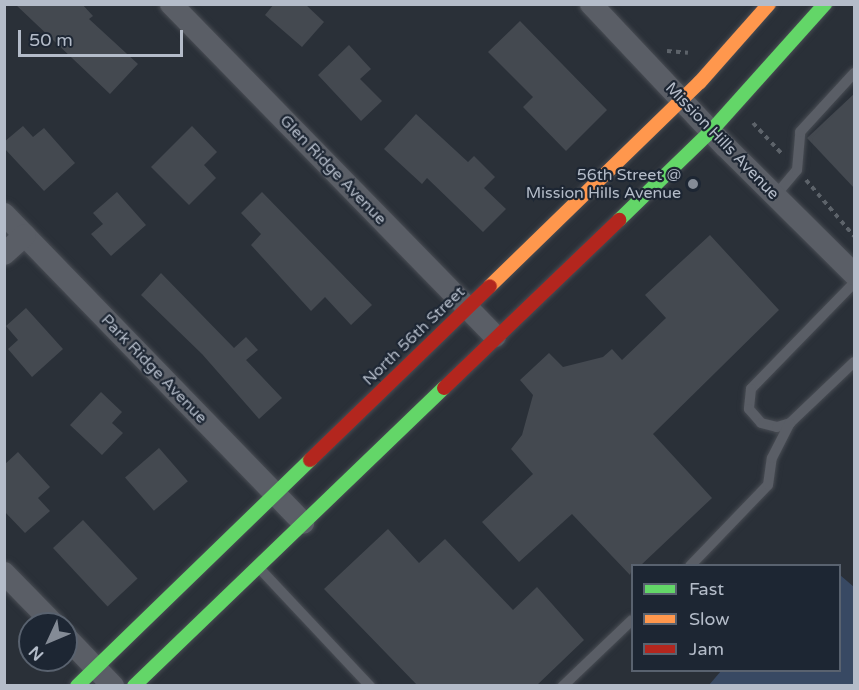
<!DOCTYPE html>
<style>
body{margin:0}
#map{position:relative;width:859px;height:690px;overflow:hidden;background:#2a3038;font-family:"Varela Round",sans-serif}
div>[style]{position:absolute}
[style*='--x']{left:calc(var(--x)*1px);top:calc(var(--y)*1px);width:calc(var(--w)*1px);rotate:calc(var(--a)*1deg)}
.water>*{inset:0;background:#384963}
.building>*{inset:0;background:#444950;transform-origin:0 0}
.path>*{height:4px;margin-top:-2px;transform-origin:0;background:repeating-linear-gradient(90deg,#5d636a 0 4.5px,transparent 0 9px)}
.roads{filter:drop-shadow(0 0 2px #484c53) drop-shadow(0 0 2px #484c53)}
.lane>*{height:10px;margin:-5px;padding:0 5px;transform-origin:5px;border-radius:5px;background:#5a5e66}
.street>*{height:22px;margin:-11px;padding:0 11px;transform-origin:11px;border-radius:11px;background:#5a5e66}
.fast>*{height:14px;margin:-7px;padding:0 7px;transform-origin:7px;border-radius:7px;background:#63d668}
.slow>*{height:14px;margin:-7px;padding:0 7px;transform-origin:7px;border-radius:7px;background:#ff974d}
.jam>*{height:14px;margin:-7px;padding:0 7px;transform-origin:7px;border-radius:7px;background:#b3261e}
.dots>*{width:16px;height:16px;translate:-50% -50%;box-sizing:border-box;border:3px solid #1d2633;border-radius:50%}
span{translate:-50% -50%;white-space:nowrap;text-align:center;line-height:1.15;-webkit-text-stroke:4.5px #1d2633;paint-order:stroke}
.street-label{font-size:16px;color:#b4bcc9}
.poi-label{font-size:16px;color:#b4bcc9}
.right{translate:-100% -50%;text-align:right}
.frame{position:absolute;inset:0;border:6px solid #b4bcc9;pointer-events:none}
.legend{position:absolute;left:631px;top:564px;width:210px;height:108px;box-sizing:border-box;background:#1d2633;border:2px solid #59626f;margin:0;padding:8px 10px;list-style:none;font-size:18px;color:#b4bcc9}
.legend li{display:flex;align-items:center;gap:12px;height:30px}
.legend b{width:30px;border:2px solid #59626f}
.north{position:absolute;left:18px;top:612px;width:60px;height:60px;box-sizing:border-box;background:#1d2633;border:2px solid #59626f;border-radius:50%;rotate:226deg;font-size:16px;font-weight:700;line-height:24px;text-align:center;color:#b4bcc9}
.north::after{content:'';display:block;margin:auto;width:21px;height:27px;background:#848b96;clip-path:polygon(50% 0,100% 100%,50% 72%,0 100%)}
.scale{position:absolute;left:18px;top:30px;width:165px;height:27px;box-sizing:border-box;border:3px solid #b4bcc9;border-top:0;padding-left:8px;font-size:18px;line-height:21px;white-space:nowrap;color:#b4bcc9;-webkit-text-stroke:4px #1d2633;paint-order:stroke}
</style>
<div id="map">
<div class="water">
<i style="clip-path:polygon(840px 575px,854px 587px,854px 685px,709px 685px,721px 671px,840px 670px)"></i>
</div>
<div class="building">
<i style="clip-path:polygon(15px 4px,82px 4px,93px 16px,89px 19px,138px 64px,110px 94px)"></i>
<i style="clip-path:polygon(274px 4px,305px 4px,324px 22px,302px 47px,265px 15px)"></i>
<i style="clip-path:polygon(520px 21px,607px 110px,566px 151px,523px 107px,533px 97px,488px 52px)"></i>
<i style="clip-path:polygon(349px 45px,371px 69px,360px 79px,382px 101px,361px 121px,318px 75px)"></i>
<i style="clip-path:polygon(855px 93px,855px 189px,807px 138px)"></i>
<i style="clip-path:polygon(416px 114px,468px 162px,474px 156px,495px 177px,484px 188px,506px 209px,483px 232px,427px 178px,422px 184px,384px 149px)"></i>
<i style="clip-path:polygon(23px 126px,33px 137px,44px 128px,75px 163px,44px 191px,4px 148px,4px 142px)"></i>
<i style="clip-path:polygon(192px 126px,217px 152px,204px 165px,216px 178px,189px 205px,151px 167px)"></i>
<i style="clip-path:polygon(117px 192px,146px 225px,111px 256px,91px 234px,103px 224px,93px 213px)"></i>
<i style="clip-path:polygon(262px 192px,372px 305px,351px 325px,325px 297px,311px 311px,251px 245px,261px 234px,241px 213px)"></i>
<i style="clip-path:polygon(710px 235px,779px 310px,653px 434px,712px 498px,640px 566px,633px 566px,630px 575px,572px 514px,519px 562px,482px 522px,533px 474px,511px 449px,522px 435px,533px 395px,520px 380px,549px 353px,563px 367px,603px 357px,612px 349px,622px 360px,666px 318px,645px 295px)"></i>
<i style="clip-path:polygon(161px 273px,234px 348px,246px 337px,258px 350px,246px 360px,282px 398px,259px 419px,202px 354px,141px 295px)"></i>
<i style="clip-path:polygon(26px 308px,63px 349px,32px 377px,8px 349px,18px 340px,6px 326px)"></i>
<i style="clip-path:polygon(101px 392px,122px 412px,112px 423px,123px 433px,102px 455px,70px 425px)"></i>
<i style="left:159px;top:448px;width:44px;height:45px;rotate:49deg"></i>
<i style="clip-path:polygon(18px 452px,50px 487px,38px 498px,50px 511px,25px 533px,4px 511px,4px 465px)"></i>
<i style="left:83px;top:520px;width:80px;height:41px;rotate:47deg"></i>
<i style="clip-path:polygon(388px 529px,419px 563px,445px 539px,513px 610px,537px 587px,584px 640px,536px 686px,418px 686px,324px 589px)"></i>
</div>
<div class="path">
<i style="--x:667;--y:51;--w:21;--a:5"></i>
<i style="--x:753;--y:123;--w:44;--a:46.8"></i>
<i style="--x:806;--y:180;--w:74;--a:49.4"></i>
</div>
<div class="roads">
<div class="lane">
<i style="--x:775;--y:196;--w:34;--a:-50"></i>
<i style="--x:797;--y:170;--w:38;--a:-85"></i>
<i style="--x:800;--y:132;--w:80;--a:-47.5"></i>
<i style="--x:854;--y:283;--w:148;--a:134.2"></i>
<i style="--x:751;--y:389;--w:20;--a:96"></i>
<i style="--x:749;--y:409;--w:18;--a:49"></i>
<i style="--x:761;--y:423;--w:16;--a:14"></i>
<i style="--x:777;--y:427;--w:14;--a:-17"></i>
<i style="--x:790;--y:423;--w:88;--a:-43.6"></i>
<i style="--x:690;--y:566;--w:112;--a:-46.1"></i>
<i style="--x:768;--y:485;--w:27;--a:-82"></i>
<i style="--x:772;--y:458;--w:39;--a:-63"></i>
<i style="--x:261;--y:570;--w:159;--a:46.8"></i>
<i style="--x:563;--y:686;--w:95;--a:-43.7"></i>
</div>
<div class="street">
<i style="--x:171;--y:4;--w:464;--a:45.7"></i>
<i style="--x:591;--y:4;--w:195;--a:46.7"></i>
<i style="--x:725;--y:146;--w:182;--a:44.8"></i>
<i style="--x:4;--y:214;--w:430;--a:45.9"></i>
<i style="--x:4;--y:254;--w:28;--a:-42"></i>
<i style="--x:4;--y:573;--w:71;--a:45.6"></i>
<i style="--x:66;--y:637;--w:68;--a:46.2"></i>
</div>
<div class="fast">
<i style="--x:619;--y:220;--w:128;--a:-44.1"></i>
<i style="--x:711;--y:131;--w:171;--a:-48.1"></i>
<i style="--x:77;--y:686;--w:325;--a:-44.1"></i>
<i style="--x:134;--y:686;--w:430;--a:-43.9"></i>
</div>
<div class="slow">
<i style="--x:490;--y:286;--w:293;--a:-44.2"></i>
<i style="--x:700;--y:82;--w:104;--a:-48.5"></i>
</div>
<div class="jam">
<i style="--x:444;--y:388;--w:243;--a:-43.8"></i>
<i style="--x:310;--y:460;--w:250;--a:-44"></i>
</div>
</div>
<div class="dots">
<i style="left:693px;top:184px;background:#848b96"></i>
</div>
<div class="street-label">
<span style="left:722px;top:141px;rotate:46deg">Mission Hills Avenue</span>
<span style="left:333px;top:170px;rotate:46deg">Glen Ridge Avenue</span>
<span style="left:414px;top:336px;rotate:-44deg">North 56th Street</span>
<span style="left:154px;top:369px;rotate:46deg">Park Ridge Avenue</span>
</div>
<div class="poi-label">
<span class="right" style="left:681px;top:184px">56th Street @<br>Mission Hills Avenue</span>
</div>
<div class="frame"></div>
<ul class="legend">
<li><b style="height:8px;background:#63d668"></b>Fast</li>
<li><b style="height:8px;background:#ff974d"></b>Slow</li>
<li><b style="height:8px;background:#b3261e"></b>Jam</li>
</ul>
<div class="north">N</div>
<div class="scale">50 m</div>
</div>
